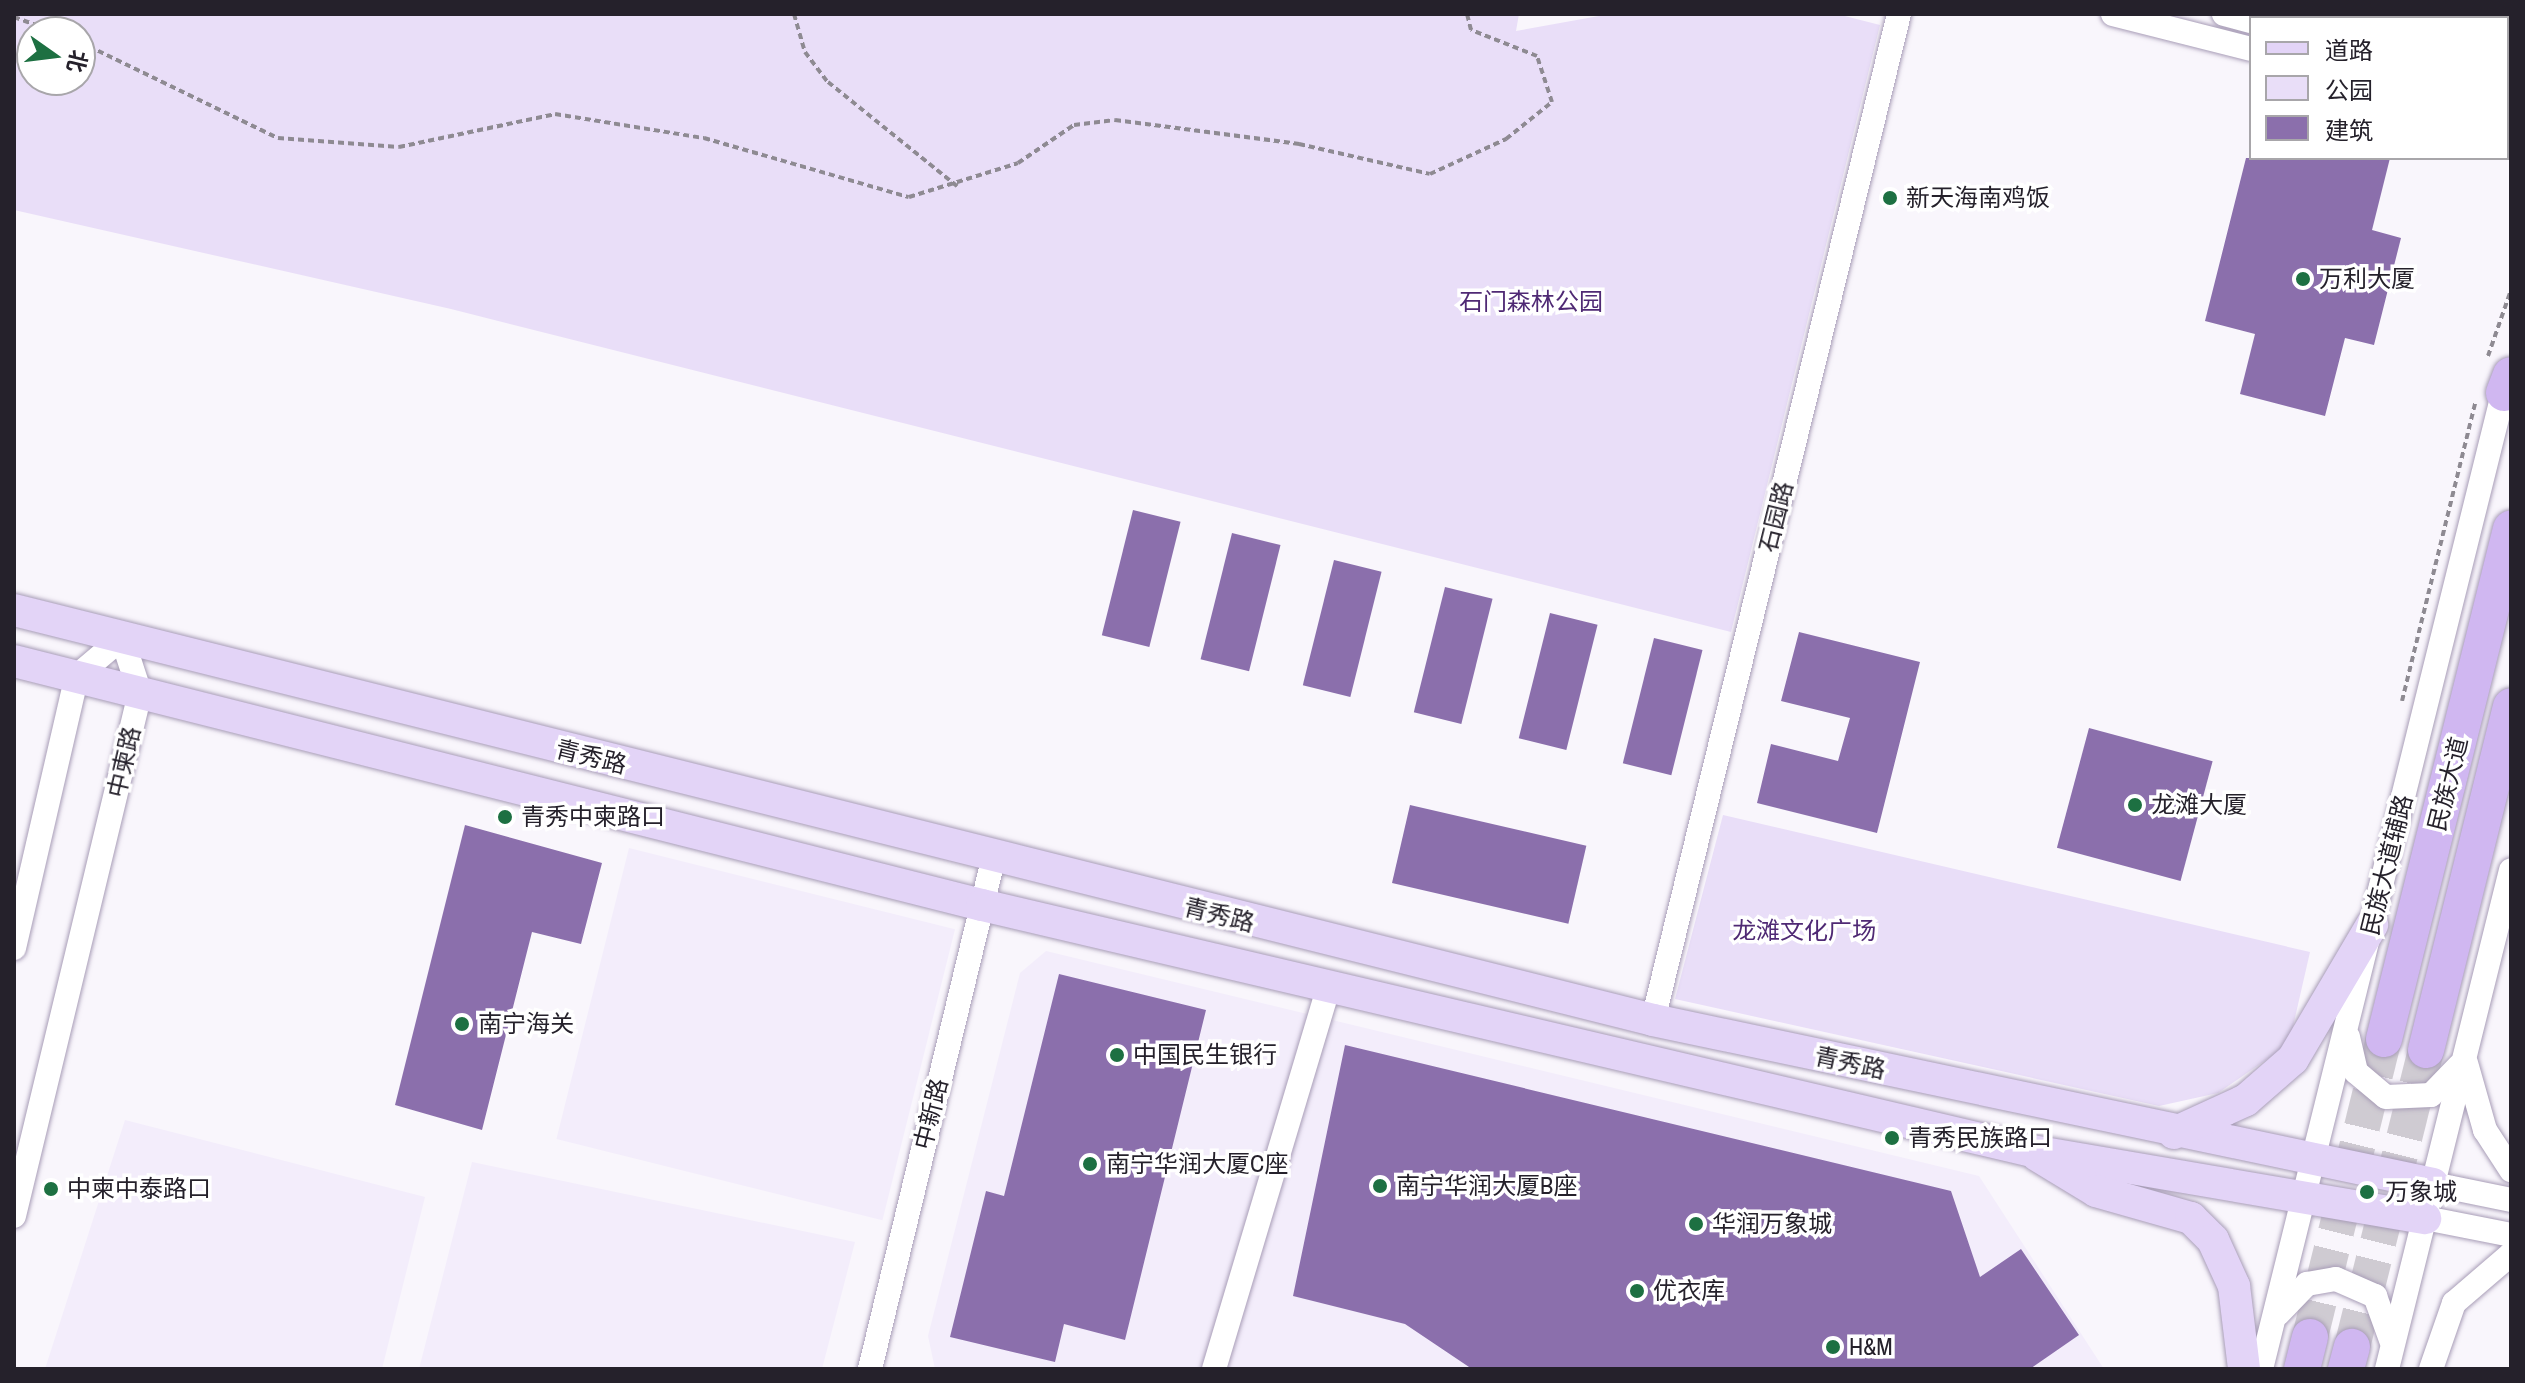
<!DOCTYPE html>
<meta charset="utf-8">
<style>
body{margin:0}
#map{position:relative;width:2525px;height:1383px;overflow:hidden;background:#f9f6fc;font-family:"Archivo Narrow","Noto Sans SC",sans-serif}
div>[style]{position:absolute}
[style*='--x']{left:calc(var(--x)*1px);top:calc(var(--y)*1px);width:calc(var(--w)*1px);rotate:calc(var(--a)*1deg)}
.built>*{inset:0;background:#f3edfb;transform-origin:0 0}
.green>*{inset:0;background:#e9def8}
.building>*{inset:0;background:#8b6fac;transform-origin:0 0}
.highway-tunnel>*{height:36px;margin-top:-18px;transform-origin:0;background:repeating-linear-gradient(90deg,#cfcbd2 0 36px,transparent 0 54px)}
.path>*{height:4px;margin-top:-2px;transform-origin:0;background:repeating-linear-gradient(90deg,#8e8a92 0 6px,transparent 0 10px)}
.roads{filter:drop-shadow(0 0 2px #a89db7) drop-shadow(0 0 2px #a89db7)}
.minor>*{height:24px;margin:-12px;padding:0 12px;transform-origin:12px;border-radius:12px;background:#fff}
.major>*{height:32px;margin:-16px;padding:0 16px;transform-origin:16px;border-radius:16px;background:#e3d4f7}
.highway>*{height:36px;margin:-18px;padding:0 18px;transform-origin:18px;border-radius:18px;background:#d0b7f1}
.dots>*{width:22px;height:22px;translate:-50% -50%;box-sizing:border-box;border:4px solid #fff;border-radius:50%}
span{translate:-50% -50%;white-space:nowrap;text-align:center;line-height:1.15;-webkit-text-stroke:7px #fff;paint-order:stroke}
.poi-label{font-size:24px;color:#25212b}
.left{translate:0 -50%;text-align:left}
.park-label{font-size:24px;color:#4f2974}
.street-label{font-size:24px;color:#25212b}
.frame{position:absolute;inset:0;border:16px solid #25212b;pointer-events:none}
.legend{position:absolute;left:2249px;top:16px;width:260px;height:144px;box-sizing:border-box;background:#fff;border:2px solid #a8a6aa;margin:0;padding:10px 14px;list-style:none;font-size:24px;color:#25212b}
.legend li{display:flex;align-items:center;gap:16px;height:40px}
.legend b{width:40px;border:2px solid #a8a6aa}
.north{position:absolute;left:16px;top:16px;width:80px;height:80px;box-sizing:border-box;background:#fff;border:2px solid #a8a6aa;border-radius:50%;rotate:104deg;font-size:22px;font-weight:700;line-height:32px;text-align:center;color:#25212b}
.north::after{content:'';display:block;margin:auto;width:28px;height:36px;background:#1d7042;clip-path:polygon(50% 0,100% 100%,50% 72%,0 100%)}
</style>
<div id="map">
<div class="built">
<i style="left:629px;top:848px;width:336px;height:300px;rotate:14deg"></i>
<i style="clip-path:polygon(1046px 951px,1979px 1176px,2104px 1369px,935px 1369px,928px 1336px,1020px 973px)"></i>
<i style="clip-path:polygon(125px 1120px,425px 1197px,382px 1369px,45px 1369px)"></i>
<i style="clip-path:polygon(472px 1162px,855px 1242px,822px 1369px,419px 1369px)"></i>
</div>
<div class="green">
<i style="clip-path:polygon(evenodd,14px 14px,1519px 14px,1516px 31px,1610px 14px,1837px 14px,1880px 25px,1731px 632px,451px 309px,14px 210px,14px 14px,32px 32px,80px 32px,80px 80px,32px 80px,32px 32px)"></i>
<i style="clip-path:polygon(1723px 815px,2310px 952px,2289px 1044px,2218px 1093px,2159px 1106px,1675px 999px)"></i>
</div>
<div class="building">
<i style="clip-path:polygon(2246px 158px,2390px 158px,2372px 230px,2401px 238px,2374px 345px,2345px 338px,2325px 416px,2240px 394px,2255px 334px,2205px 321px)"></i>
<i style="left:1133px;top:510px;width:49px;height:129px;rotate:14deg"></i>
<i style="left:1232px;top:533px;width:50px;height:130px;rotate:14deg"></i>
<i style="left:1334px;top:560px;width:49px;height:129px;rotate:14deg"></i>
<i style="left:1445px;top:587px;width:49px;height:129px;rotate:14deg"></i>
<i style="left:1550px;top:613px;width:49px;height:129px;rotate:14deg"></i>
<i style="clip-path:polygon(1799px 632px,1920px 662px,1877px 833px,1757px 803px,1771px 744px,1838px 761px,1850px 718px,1781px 701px)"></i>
<i style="left:1654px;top:638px;width:50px;height:129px;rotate:14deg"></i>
<i style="left:2089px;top:728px;width:128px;height:124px;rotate:15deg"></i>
<i style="left:1410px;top:805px;width:181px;height:80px;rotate:13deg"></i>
<i style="clip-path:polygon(465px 825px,602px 863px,581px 944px,532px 932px,482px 1130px,395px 1105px)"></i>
<i style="clip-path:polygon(1059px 974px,1206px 1010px,1125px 1340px,1064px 1324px,1055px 1362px,950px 1337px,986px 1191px,1004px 1196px)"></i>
<i style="clip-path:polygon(1345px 1045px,1951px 1191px,1980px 1277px,2021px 1249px,2079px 1335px,2030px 1369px,1472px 1369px,1405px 1324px,1293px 1296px)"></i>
</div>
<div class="highway-tunnel">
<i style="--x:2310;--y:1337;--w:307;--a:-76.1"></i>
<i style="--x:2352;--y:1347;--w:306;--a:-76"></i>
</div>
<div class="path">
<i style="--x:794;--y:14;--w:40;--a:74"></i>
<i style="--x:805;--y:52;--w:38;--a:53"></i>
<i style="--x:828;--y:82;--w:166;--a:38.9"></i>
<i style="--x:14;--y:17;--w:44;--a:20.1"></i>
<i style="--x:80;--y:42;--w:220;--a:25.9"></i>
<i style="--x:278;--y:138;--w:121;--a:4.3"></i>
<i style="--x:399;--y:147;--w:159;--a:-11.9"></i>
<i style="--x:555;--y:114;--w:151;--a:9.2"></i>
<i style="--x:704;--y:138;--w:213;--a:16.1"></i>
<i style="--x:909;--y:197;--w:114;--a:-17.3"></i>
<i style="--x:1018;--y:163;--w:68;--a:-34.2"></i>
<i style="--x:1074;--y:125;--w:41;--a:-7"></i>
<i style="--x:1115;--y:120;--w:186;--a:7.4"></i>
<i style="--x:1299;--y:144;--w:134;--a:12.9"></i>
<i style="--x:1430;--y:174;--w:84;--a:-24.7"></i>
<i style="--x:1506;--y:139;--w:59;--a:-38.8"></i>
<i style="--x:1552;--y:102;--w:48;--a:-108.1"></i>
<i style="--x:1537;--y:56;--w:71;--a:-158.5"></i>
<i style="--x:1471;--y:30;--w:16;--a:-104"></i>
<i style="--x:2488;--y:356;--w:70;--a:-70.8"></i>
<i style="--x:2402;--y:701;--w:307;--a:-76.2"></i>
</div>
<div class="roads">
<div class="minor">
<i style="--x:2113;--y:14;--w:142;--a:14.2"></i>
<i style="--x:2224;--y:14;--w:28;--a:15"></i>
<i style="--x:2507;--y:82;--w:4;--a:-14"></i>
<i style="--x:2507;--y:129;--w:5;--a:37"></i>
<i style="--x:14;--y:948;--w:279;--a:-77"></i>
<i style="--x:77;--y:676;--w:59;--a:-40.2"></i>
<i style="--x:122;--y:638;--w:58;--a:71.9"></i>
<i style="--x:140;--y:693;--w:538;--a:103.55"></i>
<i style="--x:1653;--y:1020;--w:1036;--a:-76.26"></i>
<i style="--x:2348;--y:1037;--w:36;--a:77"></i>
<i style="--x:2356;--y:1072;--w:39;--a:40"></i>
<i style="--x:2386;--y:1097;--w:45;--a:-2.5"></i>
<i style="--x:2431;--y:1095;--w:40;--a:-46"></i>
<i style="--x:2466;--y:1063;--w:70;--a:74.2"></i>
<i style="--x:2485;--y:1130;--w:48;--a:57"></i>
<i style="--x:2433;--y:1184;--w:80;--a:11.6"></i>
<i style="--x:2425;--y:1218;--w:88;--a:11.2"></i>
<i style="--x:2278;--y:1314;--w:42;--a:-46"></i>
<i style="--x:2307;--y:1284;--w:29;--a:-10"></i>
<i style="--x:2336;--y:1279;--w:43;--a:23.6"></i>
<i style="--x:2375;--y:1296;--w:47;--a:70"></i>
<i style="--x:870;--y:1369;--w:524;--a:-76.41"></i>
<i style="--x:1214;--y:1369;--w:400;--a:-73.3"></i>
<i style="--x:2261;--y:1369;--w:1021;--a:-76.06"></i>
<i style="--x:2387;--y:1369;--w:514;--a:-76.04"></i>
<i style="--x:2431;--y:1369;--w:70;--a:-70.8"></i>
<i style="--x:2454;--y:1303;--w:75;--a:-40.7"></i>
</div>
<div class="major">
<i style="--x:14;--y:610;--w:1690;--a:14.04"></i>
<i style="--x:1653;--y:1020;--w:797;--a:11.87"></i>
<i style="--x:14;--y:661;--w:998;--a:14.15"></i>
<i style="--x:982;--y:905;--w:1078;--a:13.19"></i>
<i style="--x:2032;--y:1151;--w:399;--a:9.7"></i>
<i style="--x:2174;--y:1133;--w:79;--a:-24.6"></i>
<i style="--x:2246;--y:1100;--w:62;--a:-41.1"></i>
<i style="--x:2293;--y:1059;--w:156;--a:-59.5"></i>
<i style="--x:2037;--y:1155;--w:69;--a:31.4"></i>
<i style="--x:2096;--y:1191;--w:99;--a:15.9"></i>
<i style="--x:2191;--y:1218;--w:31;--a:45"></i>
<i style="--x:2213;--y:1240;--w:51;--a:65.5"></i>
<i style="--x:2234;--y:1286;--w:84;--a:83.1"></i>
</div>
<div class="highway">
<i style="--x:2504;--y:393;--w:19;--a:-69"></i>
<i style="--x:2384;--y:1039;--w:526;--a:-76.02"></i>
<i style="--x:2426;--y:1050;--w:354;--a:-76.1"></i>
<i style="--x:2302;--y:1369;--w:33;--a:-76"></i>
<i style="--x:2346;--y:1369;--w:23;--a:-75"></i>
</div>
</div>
<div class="dots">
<i style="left:1890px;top:198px;background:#1d7042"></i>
<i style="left:2303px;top:279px;background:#1d7042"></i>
<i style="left:2135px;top:805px;background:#1d7042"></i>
<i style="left:505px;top:817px;background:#1d7042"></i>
<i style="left:462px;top:1024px;background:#1d7042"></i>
<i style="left:1117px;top:1055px;background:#1d7042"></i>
<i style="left:1892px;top:1138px;background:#1d7042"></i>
<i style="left:1090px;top:1164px;background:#1d7042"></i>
<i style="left:1380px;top:1186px;background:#1d7042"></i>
<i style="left:51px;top:1189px;background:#1d7042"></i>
<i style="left:2367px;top:1192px;background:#1d7042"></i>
<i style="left:1696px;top:1224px;background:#1d7042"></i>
<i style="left:1637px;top:1291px;background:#1d7042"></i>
<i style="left:1833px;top:1347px;background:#1d7042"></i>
</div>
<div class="poi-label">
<span class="left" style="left:1906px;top:198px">新天海南鸡饭</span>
<span class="left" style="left:2319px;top:279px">万利大厦</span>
<span class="left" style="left:2151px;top:805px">龙滩大厦</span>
<span class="left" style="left:521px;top:817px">青秀中柬路口</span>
<span class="left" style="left:478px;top:1024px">南宁海关</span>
<span class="left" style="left:1133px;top:1055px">中国民生银行</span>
<span class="left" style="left:1908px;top:1138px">青秀民族路口</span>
<span class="left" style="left:1106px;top:1164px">南宁华润大厦C座</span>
<span class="left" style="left:1396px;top:1186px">南宁华润大厦B座</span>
<span class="left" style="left:67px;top:1189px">中柬中泰路口</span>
<span class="left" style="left:2385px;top:1192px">万象城</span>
<span class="left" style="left:1712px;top:1224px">华润万象城</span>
<span class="left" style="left:1653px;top:1291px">优衣库</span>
<span class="left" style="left:1849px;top:1347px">H&amp;M</span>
</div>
<div class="park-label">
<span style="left:1531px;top:302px">石门森林公园</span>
<span style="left:1804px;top:931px">龙滩文化广场</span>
</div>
<div class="street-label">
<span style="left:1776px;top:517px;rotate:-76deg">石园路</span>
<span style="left:591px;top:757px;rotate:14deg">青秀路</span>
<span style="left:124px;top:762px;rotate:-77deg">中柬路</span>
<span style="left:2448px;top:784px;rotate:-76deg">民族大道</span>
<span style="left:2387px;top:865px;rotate:-76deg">民族大道辅路</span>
<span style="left:1219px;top:915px;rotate:14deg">青秀路</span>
<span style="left:1850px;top:1063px;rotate:12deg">青秀路</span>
<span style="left:931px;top:1114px;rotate:-76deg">中新路</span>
</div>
<div class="frame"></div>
<ul class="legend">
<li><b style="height:10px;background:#e3d4f7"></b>道路</li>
<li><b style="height:22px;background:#e9def8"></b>公园</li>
<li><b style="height:22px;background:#8b6fac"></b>建筑</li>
</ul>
<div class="north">北</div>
</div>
